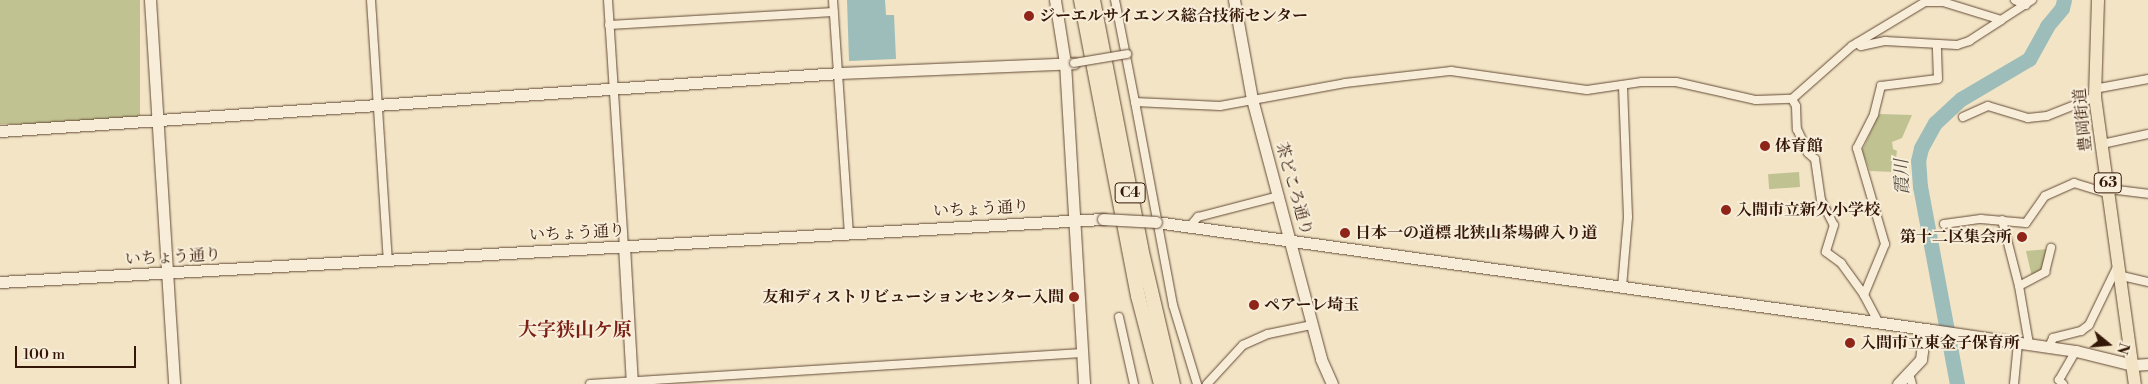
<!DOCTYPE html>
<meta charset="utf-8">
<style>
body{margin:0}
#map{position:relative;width:2148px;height:384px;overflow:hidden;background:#f2e4c5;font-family:"Libre Bodoni","Noto Serif JP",serif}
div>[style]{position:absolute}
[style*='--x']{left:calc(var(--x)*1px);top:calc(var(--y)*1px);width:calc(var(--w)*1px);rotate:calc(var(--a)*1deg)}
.green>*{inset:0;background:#c0c291;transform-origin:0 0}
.water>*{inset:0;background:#9dbdbb}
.river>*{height:15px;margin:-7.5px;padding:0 7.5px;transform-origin:7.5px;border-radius:7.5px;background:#9dbdbb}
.roads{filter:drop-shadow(0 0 1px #644a36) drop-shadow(0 0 1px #644a36)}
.street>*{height:8px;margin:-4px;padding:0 4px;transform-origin:4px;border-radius:4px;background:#f7edd9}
.secondary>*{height:11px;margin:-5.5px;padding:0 5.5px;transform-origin:5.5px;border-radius:5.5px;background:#f7edd9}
.primary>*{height:12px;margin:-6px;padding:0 6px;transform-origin:6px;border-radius:6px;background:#f2e4c5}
.highway>*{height:14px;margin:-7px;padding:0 7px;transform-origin:7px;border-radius:7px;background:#f2e4c5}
.bridges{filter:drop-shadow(0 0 1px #644a36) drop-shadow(0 0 1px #644a36)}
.street-bridge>*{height:8px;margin:-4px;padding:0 4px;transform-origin:4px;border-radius:4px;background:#f7edd9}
.secondary-bridge>*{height:11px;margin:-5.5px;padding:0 5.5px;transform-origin:5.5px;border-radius:5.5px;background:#f7edd9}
.dots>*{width:14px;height:14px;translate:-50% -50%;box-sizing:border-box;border:2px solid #f7edd9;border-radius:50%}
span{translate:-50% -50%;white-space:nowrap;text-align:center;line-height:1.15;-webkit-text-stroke:4px #f7edd9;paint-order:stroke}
.shield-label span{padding:1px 4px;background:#f7edd9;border:1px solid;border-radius:4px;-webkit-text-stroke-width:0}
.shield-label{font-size:15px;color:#341706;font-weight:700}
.poi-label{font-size:16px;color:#341706;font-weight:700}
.left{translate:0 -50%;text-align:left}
.right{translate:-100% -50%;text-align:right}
.street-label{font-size:16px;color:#341706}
.water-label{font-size:18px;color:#595145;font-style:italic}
.quarter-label{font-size:19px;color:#7a1f14;font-weight:700}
.north{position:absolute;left:2083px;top:319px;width:50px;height:50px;-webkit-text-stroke:4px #f7edd9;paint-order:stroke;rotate:107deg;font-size:14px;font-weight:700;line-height:20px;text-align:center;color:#341706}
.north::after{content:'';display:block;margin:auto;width:18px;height:22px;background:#341706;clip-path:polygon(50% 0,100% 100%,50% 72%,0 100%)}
.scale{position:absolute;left:15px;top:346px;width:121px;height:22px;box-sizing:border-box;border:2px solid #341706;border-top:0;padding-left:6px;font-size:15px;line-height:18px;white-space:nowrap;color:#341706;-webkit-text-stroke:4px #f7edd9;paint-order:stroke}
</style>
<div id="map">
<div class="green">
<i style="left:0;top:0;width:140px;height:124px"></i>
<i style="clip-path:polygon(1879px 114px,1912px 115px,1902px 138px,1892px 142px,1893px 149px,1897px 151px,1894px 172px,1870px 171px,1862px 151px)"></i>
<i style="left:1799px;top:172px;width:15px;height:31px;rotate:86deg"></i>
<i style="clip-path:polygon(2048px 249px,2044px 268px,2032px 277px,2026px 251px)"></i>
</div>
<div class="water">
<i style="clip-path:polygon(847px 0,885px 0,886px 15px,894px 15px,896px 59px,849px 61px)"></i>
</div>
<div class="river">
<i style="--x:1957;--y:384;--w:200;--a:-100.6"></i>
<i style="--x:1920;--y:187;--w:26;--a:-94"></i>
<i style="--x:1918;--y:161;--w:13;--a:-77"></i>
<i style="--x:1921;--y:148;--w:29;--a:-61"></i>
<i style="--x:1935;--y:123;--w:35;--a:-43"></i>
<i style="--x:1961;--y:99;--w:79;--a:-30.5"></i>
<i style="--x:2029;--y:59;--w:38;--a:-61"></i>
<i style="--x:2047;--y:26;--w:23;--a:-50"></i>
<i style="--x:2062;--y:8;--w:8;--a:-76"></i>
</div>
<div class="roads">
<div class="street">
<i style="--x:371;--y:0;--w:262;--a:86.3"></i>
<i style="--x:608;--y:0;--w:247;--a:86.3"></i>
<i style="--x:833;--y:0;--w:234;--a:86.1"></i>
<i style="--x:1115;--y:0;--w:104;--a:78.9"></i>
<i style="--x:1135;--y:102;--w:85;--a:2.7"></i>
<i style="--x:1220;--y:106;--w:127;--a:-10.4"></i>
<i style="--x:1345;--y:83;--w:107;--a:-6.5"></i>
<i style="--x:1451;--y:71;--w:137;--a:8"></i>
<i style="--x:1587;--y:90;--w:56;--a:-8.3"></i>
<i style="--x:1642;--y:82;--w:34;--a:0"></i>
<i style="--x:1676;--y:82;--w:82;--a:12.7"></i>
<i style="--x:1756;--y:100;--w:36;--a:-2"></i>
<i style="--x:1792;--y:99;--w:80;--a:-41.5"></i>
<i style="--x:1852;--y:46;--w:85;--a:-31.1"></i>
<i style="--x:1925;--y:2;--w:18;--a:0"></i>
<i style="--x:1943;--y:2;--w:61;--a:17.2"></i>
<i style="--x:2001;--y:20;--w:37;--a:-33"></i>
<i style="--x:2015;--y:0;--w:12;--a:24"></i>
<i style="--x:609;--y:25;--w:225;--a:-3.3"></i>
<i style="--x:1857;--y:43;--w:5;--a:37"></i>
<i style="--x:1861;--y:46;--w:25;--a:-12"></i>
<i style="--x:1885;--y:41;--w:72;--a:3.2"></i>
<i style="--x:1957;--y:45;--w:13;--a:-18"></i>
<i style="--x:1969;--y:41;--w:38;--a:-33"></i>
<i style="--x:2094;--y:89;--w:55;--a:-10.5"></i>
<i style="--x:1792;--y:99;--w:8;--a:60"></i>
<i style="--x:1796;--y:106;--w:23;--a:88"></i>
<i style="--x:1797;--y:129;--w:26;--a:65"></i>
<i style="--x:1808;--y:153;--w:9;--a:41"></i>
<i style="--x:1815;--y:159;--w:41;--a:81.7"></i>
<i style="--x:1821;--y:200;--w:28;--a:63"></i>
<i style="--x:1834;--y:225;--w:28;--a:107"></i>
<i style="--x:1826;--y:252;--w:19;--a:36"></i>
<i style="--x:1841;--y:263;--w:39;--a:54"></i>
<i style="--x:1864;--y:295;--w:32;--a:62"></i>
<i style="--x:1135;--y:102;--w:207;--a:79.4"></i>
<i style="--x:1173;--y:305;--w:83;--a:73.1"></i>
<i style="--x:1963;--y:117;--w:27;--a:-24"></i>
<i style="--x:1988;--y:106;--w:42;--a:16.7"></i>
<i style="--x:2028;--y:118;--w:19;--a:-6"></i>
<i style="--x:2047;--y:116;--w:52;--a:-21.6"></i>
<i style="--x:2102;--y:144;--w:47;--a:-12.3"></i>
<i style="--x:2109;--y:189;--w:39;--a:7"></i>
<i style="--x:2002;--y:220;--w:68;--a:75.6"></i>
<i style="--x:2019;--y:286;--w:59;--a:80.2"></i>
<i style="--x:1944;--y:224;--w:37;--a:-8"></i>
<i style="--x:1981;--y:219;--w:45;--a:5.1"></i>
<i style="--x:2026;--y:223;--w:33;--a:-55"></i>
<i style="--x:2045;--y:196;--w:32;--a:-24"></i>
<i style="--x:2074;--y:183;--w:38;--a:17"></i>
<i style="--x:1191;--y:225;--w:11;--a:-49"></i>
<i style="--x:1198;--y:217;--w:84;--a:-14.5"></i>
<i style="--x:2122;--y:276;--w:27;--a:13"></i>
<i style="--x:2019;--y:286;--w:30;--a:-28"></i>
<i style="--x:2045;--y:272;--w:25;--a:-76"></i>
<i style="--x:1622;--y:287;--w:70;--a:-85.1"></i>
<i style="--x:1628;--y:217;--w:132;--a:-92.2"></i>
<i style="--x:1864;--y:295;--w:55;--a:-67.6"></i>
<i style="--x:1885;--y:244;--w:100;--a:-106.3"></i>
<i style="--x:1857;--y:148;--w:38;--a:-63"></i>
<i style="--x:1874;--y:114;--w:29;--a:-76"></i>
<i style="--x:1881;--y:86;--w:57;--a:-7"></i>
<i style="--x:1938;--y:79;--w:35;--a:-92"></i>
<i style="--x:1119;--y:317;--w:69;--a:77.4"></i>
<i style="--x:2049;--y:347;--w:10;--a:-66"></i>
<i style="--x:2053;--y:338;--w:29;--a:-14"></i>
<i style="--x:2081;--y:331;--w:10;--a:-37"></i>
<i style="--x:2089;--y:325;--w:67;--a:-64.2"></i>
<i style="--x:1909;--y:374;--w:10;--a:73"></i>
<i style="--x:590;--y:384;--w:493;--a:-3.6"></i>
<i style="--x:1207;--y:384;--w:53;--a:-47.3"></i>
<i style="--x:1243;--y:345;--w:27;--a:-24"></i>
<i style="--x:1268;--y:334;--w:45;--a:-11.6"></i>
<i style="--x:2014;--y:384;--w:41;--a:-84.4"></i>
<i style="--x:2063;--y:384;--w:6;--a:-135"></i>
<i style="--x:2059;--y:380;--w:34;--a:-60"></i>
</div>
<div class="secondary">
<i style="--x:150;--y:0;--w:385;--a:86.4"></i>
<i style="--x:1055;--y:0;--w:64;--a:81"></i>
<i style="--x:1065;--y:63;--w:322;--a:86.6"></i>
<i style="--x:1234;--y:0;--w:101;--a:79.7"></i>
<i style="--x:1252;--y:99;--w:269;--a:75.1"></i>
<i style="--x:1321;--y:359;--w:27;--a:66"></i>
<i style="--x:0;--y:131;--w:841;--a:-3.95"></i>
<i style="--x:839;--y:73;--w:235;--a:-2.4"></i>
<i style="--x:1156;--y:222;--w:783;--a:7.92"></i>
<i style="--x:1932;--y:330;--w:146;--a:8.3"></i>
<i style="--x:2076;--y:351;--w:59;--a:13.8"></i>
<i style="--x:2133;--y:365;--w:15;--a:-4"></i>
<i style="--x:624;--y:246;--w:138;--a:86.7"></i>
<i style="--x:0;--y:282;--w:1105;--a:-3.27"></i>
<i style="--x:1898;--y:384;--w:34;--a:-47"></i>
<i style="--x:1921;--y:359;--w:30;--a:-82"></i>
</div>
<div class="primary">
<i style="--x:2098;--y:0;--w:97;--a:91.8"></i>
<i style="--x:2095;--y:97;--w:290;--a:82.1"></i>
</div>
<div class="highway">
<i style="--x:1081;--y:0;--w:301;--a:79.1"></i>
<i style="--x:1138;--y:296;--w:91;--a:75.4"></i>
<i style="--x:1093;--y:0;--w:253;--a:79"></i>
<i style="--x:1141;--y:248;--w:140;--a:76.8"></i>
</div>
</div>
<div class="bridges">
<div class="street-bridge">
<i style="--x:1074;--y:63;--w:54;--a:-9.6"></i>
</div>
<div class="secondary-bridge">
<i style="--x:1103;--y:219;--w:53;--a:3.2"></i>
</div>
</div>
<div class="dots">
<i style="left:1029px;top:16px;background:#8f2418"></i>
<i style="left:1765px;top:146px;background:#8f2418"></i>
<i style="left:1726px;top:210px;background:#8f2418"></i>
<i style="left:1345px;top:233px;background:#8f2418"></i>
<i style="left:2022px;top:237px;background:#8f2418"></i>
<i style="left:1074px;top:297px;background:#8f2418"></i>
<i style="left:1254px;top:305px;background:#8f2418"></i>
<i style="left:1850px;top:343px;background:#8f2418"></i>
</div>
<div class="shield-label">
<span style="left:2108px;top:183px">63</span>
<span style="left:1130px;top:193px">C4</span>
</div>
<div class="poi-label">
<span class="left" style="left:1039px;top:16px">ジーエルサイエンス総合技術センター</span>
<span class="left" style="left:1775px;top:146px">体育館</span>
<span class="left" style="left:1736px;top:210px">入間市立新久小学校</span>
<span class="left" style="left:1355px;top:233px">日本一の道標 北狭山茶場碑入り道</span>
<span class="right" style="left:2012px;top:237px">第十二区集会所</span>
<span class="right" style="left:1064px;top:297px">友和ディストリビューションセンター入間</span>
<span class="left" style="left:1264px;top:305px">ペアーレ埼玉</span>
<span class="left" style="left:1860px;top:343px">入間市立東金子保育所</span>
</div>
<div class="street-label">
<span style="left:2083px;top:120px;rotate:-96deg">豊岡街道</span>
<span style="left:1294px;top:189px;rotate:74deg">茶どころ通り</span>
<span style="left:981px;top:209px;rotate:-3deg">いちょう通り</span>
<span style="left:577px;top:233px;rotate:-3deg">いちょう通り</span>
<span style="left:173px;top:257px;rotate:-3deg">いちょう通り</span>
</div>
<div class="water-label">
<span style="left:1903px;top:177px;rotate:-92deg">霞川</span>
</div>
<div class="quarter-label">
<span style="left:575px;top:331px">大字狭山ケ原</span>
</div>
<div class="north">N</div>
<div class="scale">100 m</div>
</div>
